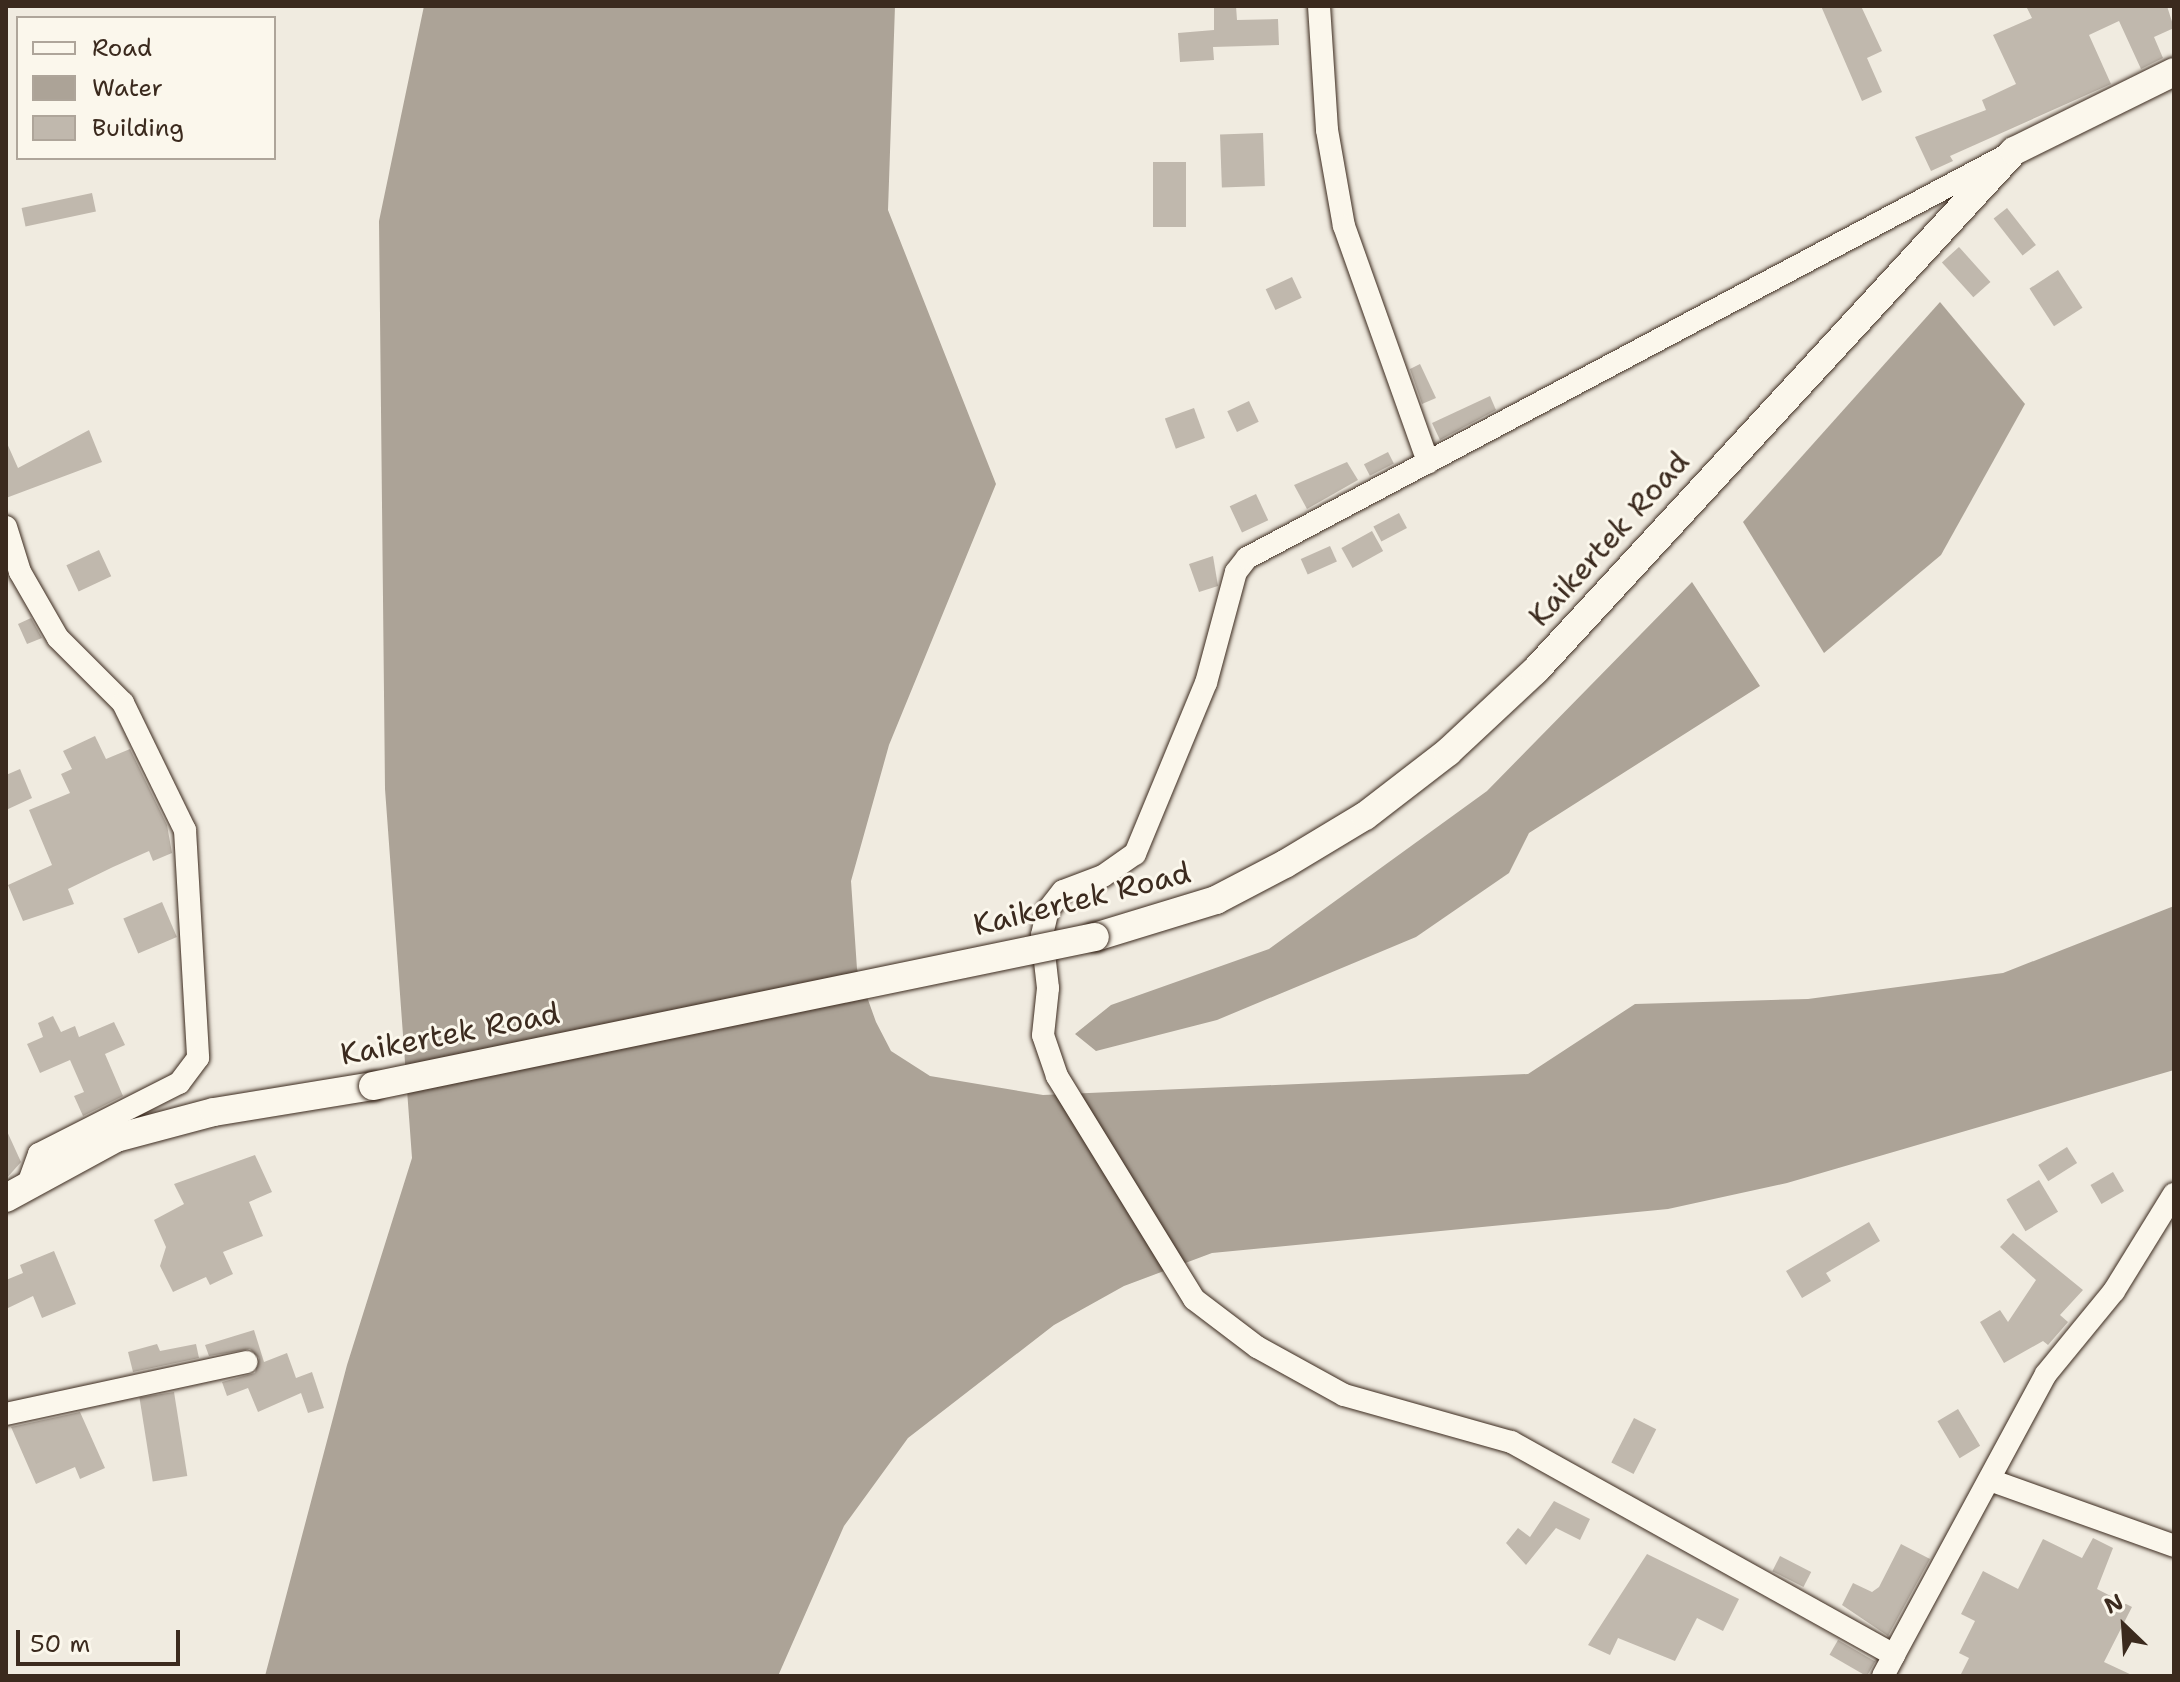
<!DOCTYPE html>
<style>
body{margin:0}
#map{position:relative;width:2180px;height:1682px;overflow:hidden;background:#f0ebe0;font-family:"Shantell Sans",sans-serif}
div>[style]{position:absolute}
[style*='--x']{left:calc(var(--x)*1px);top:calc(var(--y)*1px);width:calc(var(--w)*1px);rotate:calc(var(--a)*1deg)}
.water>*{inset:0;background:#aca397}
.building>*{inset:0;background:#c0b8ad;transform-origin:0 0}
.roads{filter:drop-shadow(0 0 2px #3b2a1e) drop-shadow(0 0 2px #3b2a1e)}
.minor>*{height:22px;margin:-11px;padding:0 11px;transform-origin:11px;border-radius:11px;background:#fbf7ec}
.major>*{height:28px;margin:-14px;padding:0 14px;transform-origin:14px;border-radius:14px;background:#fbf7ec}
.bridges{filter:drop-shadow(0 0 2px #3b2a1e) drop-shadow(0 0 2px #3b2a1e)}
.major-bridge>*{height:28px;margin:-14px;padding:0 14px;transform-origin:14px;border-radius:14px;background:#fbf7ec}
span{translate:-50% -50%;white-space:nowrap;text-align:center;line-height:1.15;-webkit-text-stroke:6px #fbf7ec;paint-order:stroke}
.street-label{font-size:30px;color:#3b2a1e}
.frame{position:absolute;inset:0;border:8px solid #3b2a1e;pointer-events:none}
.legend{position:absolute;left:16px;top:16px;width:260px;height:144px;box-sizing:border-box;background:#fbf7ec;border:2px solid #aea59a;margin:0;padding:10px 14px;list-style:none;font-size:24px;color:#3b2a1e}
.legend li{display:flex;align-items:center;gap:16px;height:40px}
.legend b{width:40px;border:2px solid #aea59a}
.north{position:absolute;left:2084px;top:1586px;width:80px;height:80px;-webkit-text-stroke:6px #fbf7ec;paint-order:stroke;rotate:335deg;font-size:22px;font-weight:700;line-height:32px;text-align:center;color:#3b2a1e}
.north::after{content:'';display:block;margin:auto;width:28px;height:36px;background:#3b2a1e;clip-path:polygon(50% 0,100% 100%,50% 72%,0 100%)}
.scale{position:absolute;left:16px;top:1630px;width:164px;height:36px;box-sizing:border-box;border:4px solid #3b2a1e;border-top:0;padding-left:10px;font-size:24px;line-height:28px;white-space:nowrap;color:#3b2a1e;-webkit-text-stroke:6px #fbf7ec;paint-order:stroke}
</style>
<div id="map">
<div class="water">
<i style="clip-path:polygon(424px 6px,895px 6px,888px 210px,996px 484px,889px 745px,851px 881px,857px 969px,876px 1022px,891px 1051px,930px 1076px,1043px 1095px,1528px 1074px,1635px 1004px,1808px 999px,2003px 973px,2174px 906px,2174px 1070px,1787px 1183px,1668px 1209px,1212px 1253px,1124px 1286px,1054px 1325px,908px 1438px,844px 1526px,778px 1676px,265px 1676px,347px 1365px,412px 1158px,385px 789px,379px 221px)"></i>
<i style="clip-path:polygon(1940px 302px,2025px 404px,1941px 555px,1824px 653px,1743px 522px)"></i>
<i style="clip-path:polygon(1692px 582px,1760px 686px,1529px 833px,1509px 873px,1416px 937px,1217px 1020px,1096px 1051px,1075px 1034px,1111px 1005px,1269px 949px,1487px 791px)"></i>
</div>
<div class="building">
<i style="clip-path:polygon(1214px 6px,1236px 6px,1237px 20px,1278px 19px,1279px 45px,1213px 47px,1214px 60px,1180px 62px,1178px 33px,1214px 30px)"></i>
<i style="clip-path:polygon(1821px 6px,1861px 6px,1882px 51px,1867px 58px,1882px 92px,1862px 101px)"></i>
<i style="clip-path:polygon(2026px 6px,2167px 6px,2174px 28px,2154px 37px,2163px 58px,2141px 69px,2119px 21px,2089px 35px,2111px 84px,1950px 156px,1953px 161px,1931px 171px,1915px 137px,1986px 110px,1982px 100px,2016px 84px,1993px 35px,2032px 18px)"></i>
<i style="left:1263px;top:133px;width:53px;height:43px;rotate:88deg"></i>
<i style="left:1153px;top:162px;width:33px;height:65px"></i>
<i style="left:92px;top:193px;width:19px;height:72px;rotate:78deg"></i>
<i style="left:2007px;top:208px;width:47px;height:17px;rotate:52deg"></i>
<i style="left:1959px;top:247px;width:47px;height:23px;rotate:48deg"></i>
<i style="left:2058px;top:270px;width:45px;height:34px;rotate:57deg"></i>
<i style="left:1292px;top:277px;width:23px;height:29px;rotate:65deg"></i>
<i style="clip-path:polygon(1420px 364px,1436px 398px,1422px 404px,1410px 369px)"></i>
<i style="clip-path:polygon(1490px 396px,1496px 410px,1440px 440px,1432px 423px)"></i>
<i style="left:1249px;top:401px;width:23px;height:24px;rotate:65deg"></i>
<i style="left:1194px;top:408px;width:32px;height:31px;rotate:70deg"></i>
<i style="clip-path:polygon(89px 430px,102px 462px,6px 498px,6px 441px,18px 468px)"></i>
<i style="left:1388px;top:452px;width:13px;height:27px;rotate:63deg"></i>
<i style="clip-path:polygon(1347px 462px,1358px 480px,1307px 509px,1294px 485px)"></i>
<i style="left:1256px;top:494px;width:29px;height:29px;rotate:65deg"></i>
<i style="left:1399px;top:513px;width:17px;height:29px;rotate:62deg"></i>
<i style="left:1372px;top:531px;width:23px;height:35px;rotate:61deg"></i>
<i style="left:1330px;top:546px;width:17px;height:32px;rotate:66deg"></i>
<i style="left:99px;top:550px;width:29px;height:36px;rotate:65deg"></i>
<i style="clip-path:polygon(1213px 556px,1218px 586px,1199px 592px,1189px 564px)"></i>
<i style="clip-path:polygon(31px 618px,42px 638px,27px 644px,18px 624px)"></i>
<i style="clip-path:polygon(95px 736px,106px 759px,130px 749px,167px 825px,172px 853px,153px 861px,149px 851px,113px 867px,68px 889px,74px 904px,23px 921px,8px 885px,52px 865px,29px 810px,70px 793px,61px 774px,72px 769px,63px 751px)"></i>
<i style="clip-path:polygon(20px 769px,32px 798px,6px 810px,6px 775px)"></i>
<i style="left:162px;top:902px;width:38px;height:42px;rotate:67deg"></i>
<i style="clip-path:polygon(53px 1016px,61px 1032px,75px 1026px,79px 1037px,114px 1022px,125px 1045px,105px 1054px,123px 1096px,83px 1116px,74px 1096px,84px 1092px,70px 1060px,40px 1073px,27px 1044px,43px 1037px,38px 1023px)"></i>
<i style="clip-path:polygon(6px 1129px,21px 1162px,6px 1179px)"></i>
<i style="left:2067px;top:1147px;width:19px;height:34px;rotate:58deg"></i>
<i style="clip-path:polygon(255px 1155px,272px 1192px,249px 1202px,263px 1236px,223px 1252px,233px 1274px,210px 1285px,206px 1277px,173px 1292px,160px 1266px,166px 1247px,154px 1220px,184px 1204px,174px 1184px)"></i>
<i style="left:2113px;top:1172px;width:22px;height:26px;rotate:60deg"></i>
<i style="left:2039px;top:1180px;width:37px;height:38px;rotate:59deg"></i>
<i style="clip-path:polygon(1869px 1222px,1880px 1241px,1826px 1273px,1831px 1281px,1802px 1298px,1786px 1271px)"></i>
<i style="clip-path:polygon(2013px 1233px,2083px 1290px,2060px 1315px,2068px 1322px,2048px 1345px,2043px 1341px,2004px 1363px,1980px 1322px,2000px 1310px,2008px 1322px,2036px 1280px,2000px 1247px)"></i>
<i style="clip-path:polygon(54px 1251px,76px 1304px,42px 1318px,33px 1296px,6px 1309px,6px 1280px,23px 1273px,20px 1265px)"></i>
<i style="clip-path:polygon(254px 1330px,264px 1362px,287px 1353px,296px 1378px,312px 1372px,324px 1408px,308px 1413px,301px 1393px,258px 1412px,248px 1388px,227px 1396px,222px 1382px,255px 1373px,259px 1358px,250px 1349px,209px 1356px,205px 1345px)"></i>
<i style="clip-path:polygon(157px 1344px,160px 1351px,196px 1344px,199px 1358px,133px 1372px,128px 1352px)"></i>
<i style="left:174px;top:1392px;width:85px;height:35px;rotate:81deg"></i>
<i style="left:1958px;top:1409px;width:43px;height:24px;rotate:59deg"></i>
<i style="clip-path:polygon(80px 1412px,105px 1468px,80px 1479px,75px 1467px,36px 1484px,11px 1427px)"></i>
<i style="left:1634px;top:1418px;width:25px;height:50px;rotate:27deg"></i>
<i style="clip-path:polygon(1554px 1501px,1590px 1519px,1580px 1540px,1556px 1528px,1526px 1565px,1506px 1543px,1518px 1528px,1530px 1537px)"></i>
<i style="clip-path:polygon(2093px 1538px,2113px 1548px,2097px 1589px,2132px 1607px,2104px 1662px,2134px 1676px,1960px 1676px,1969px 1658px,1959px 1653px,1975px 1621px,1961px 1614px,1983px 1571px,2018px 1589px,2043px 1539px,2082px 1558px)"></i>
<i style="clip-path:polygon(1901px 1544px,1930px 1559px,1888px 1636px,1842px 1605px,1853px 1583px,1872px 1592px,1879px 1587px)"></i>
<i style="clip-path:polygon(1647px 1554px,1739px 1599px,1723px 1631px,1697px 1618px,1675px 1661px,1618px 1638px,1610px 1655px,1588px 1645px)"></i>
<i style="left:1780px;top:1556px;width:35px;height:17px;rotate:27deg"></i>
<i style="left:1838px;top:1640px;width:43px;height:17px;rotate:30deg"></i>
</div>
<div class="roads">
<div class="minor">
<i style="--x:1319;--y:6;--w:124;--a:86.3"></i>
<i style="--x:1327;--y:130;--w:97;--a:80"></i>
<i style="--x:1344;--y:226;--w:251;--a:70.4"></i>
<i style="--x:6;--y:527;--w:47;--a:72.7"></i>
<i style="--x:20;--y:572;--w:76;--a:60.1"></i>
<i style="--x:58;--y:638;--w:92;--a:45"></i>
<i style="--x:123;--y:703;--w:141;--a:64"></i>
<i style="--x:185;--y:830;--w:228;--a:86.7"></i>
<i style="--x:198;--y:1058;--w:31;--a:127"></i>
<i style="--x:179;--y:1083;--w:157;--a:153.1"></i>
<i style="--x:39;--y:1154;--w:32;--a:110"></i>
<i style="--x:6;--y:1414;--w:246;--a:-12.2"></i>
<i style="--x:1990;--y:1480;--w:195;--a:19.7"></i>
<i style="--x:1894;--y:1655;--w:319;--a:-61.6"></i>
<i style="--x:2046;--y:1374;--w:107;--a:-50.7"></i>
<i style="--x:2114;--y:1291;--w:114;--a:-58.3"></i>
<i style="--x:1883;--y:1676;--w:24;--a:-62"></i>
<i style="--x:1894;--y:1655;--w:438;--a:-150.9"></i>
<i style="--x:1511;--y:1442;--w:173;--a:-164.3"></i>
<i style="--x:1344;--y:1395;--w:99;--a:-151.1"></i>
<i style="--x:1257;--y:1347;--w:79;--a:-142.7"></i>
<i style="--x:1194;--y:1299;--w:262;--a:-121.6"></i>
<i style="--x:1057;--y:1076;--w:43;--a:-108.9"></i>
<i style="--x:1043;--y:1035;--w:47;--a:-83.9"></i>
<i style="--x:1048;--y:988;--w:53;--a:-96.5"></i>
<i style="--x:1042;--y:935;--w:26;--a:-77"></i>
<i style="--x:1048;--y:910;--w:24;--a:-52"></i>
<i style="--x:1063;--y:891;--w:43;--a:-20.6"></i>
<i style="--x:1103;--y:876;--w:39;--a:-35"></i>
<i style="--x:1135;--y:854;--w:185;--a:-67.5"></i>
<i style="--x:1206;--y:683;--w:115;--a:-74.9"></i>
<i style="--x:1236;--y:572;--w:18;--a:-52"></i>
<i style="--x:1247;--y:558;--w:858;--a:-27.94"></i>
</div>
<div class="major">
<i style="--x:1095;--y:937;--w:127;--a:-17"></i>
<i style="--x:1216;--y:900;--w:78;--a:-27.6"></i>
<i style="--x:1285;--y:864;--w:93;--a:-31"></i>
<i style="--x:1365;--y:816;--w:105;--a:-37.6"></i>
<i style="--x:1448;--y:752;--w:119;--a:-43"></i>
<i style="--x:1535;--y:671;--w:707;--a:-47.35"></i>
<i style="--x:2014;--y:151;--w:178;--a:-26.3"></i>
<i style="--x:6;--y:1198;--w:125;--a:-28.6"></i>
<i style="--x:116;--y:1138;--w:101;--a:-14.9"></i>
<i style="--x:214;--y:1112;--w:161;--a:-9.3"></i>
</div>
</div>
<div class="bridges">
<div class="major-bridge">
<i style="--x:373;--y:1086;--w:737;--a:-11.66"></i>
</div>
</div>
<div class="street-label">
<span style="left:1609px;top:539px;rotate:-48deg">Kaikertek Road</span>
<span style="left:1082px;top:899px;rotate:-14deg">Kaikertek Road</span>
<span style="left:450px;top:1034px;rotate:-11deg">Kaikertek Road</span>
</div>
<div class="frame"></div>
<ul class="legend">
<li><b style="height:10px;background:#fbf7ec"></b>Road</li>
<li><b style="height:22px;background:#aca397"></b>Water</li>
<li><b style="height:22px;background:#c0b8ad"></b>Building</li>
</ul>
<div class="north">N</div>
<div class="scale">50 m</div>
</div>
